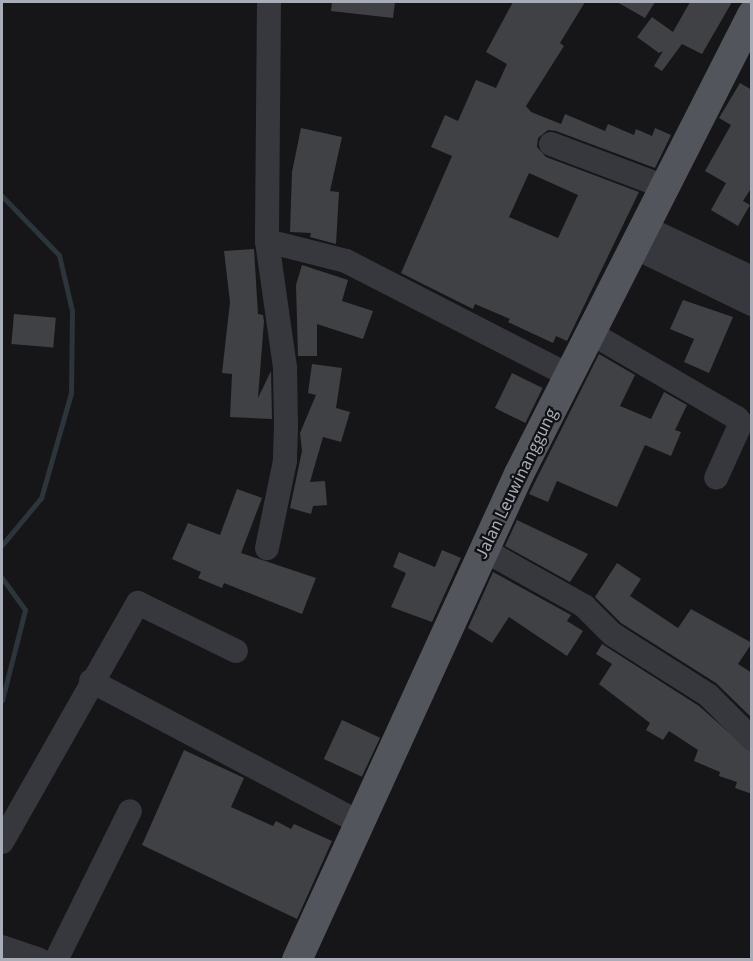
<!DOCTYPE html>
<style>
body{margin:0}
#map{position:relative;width:753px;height:961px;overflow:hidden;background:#161618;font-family:"Source Sans 3",sans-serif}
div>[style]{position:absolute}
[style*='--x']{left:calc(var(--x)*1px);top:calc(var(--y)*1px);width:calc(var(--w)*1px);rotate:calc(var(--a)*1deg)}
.stream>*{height:5px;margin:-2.5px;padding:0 2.5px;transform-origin:2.5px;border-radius:2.5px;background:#2c353c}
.building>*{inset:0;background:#404145;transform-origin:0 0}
.minor>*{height:24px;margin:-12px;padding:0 12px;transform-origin:12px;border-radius:12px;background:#37383d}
.major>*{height:30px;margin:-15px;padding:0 15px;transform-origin:15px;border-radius:15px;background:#53555c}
span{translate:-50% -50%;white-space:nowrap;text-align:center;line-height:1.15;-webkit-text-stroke:4.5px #111113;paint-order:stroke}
.street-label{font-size:18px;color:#a8adb8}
.frame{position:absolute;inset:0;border:3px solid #a8adb8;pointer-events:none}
</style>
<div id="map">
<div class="stream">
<i style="--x:2;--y:196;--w:82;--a:46"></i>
<i style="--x:59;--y:255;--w:57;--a:76.9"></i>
<i style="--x:72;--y:311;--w:82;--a:90.7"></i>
<i style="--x:71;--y:393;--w:109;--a:105.9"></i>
<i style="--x:41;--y:498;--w:61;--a:129.7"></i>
<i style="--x:2;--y:578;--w:39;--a:54"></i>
<i style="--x:25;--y:610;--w:93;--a:104.3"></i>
</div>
<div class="building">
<i style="clip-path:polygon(332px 2px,395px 2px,393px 18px,331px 11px)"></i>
<i style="clip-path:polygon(evenodd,513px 2px,585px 2px,560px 43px,564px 46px,526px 106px,531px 112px,561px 124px,565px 114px,605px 131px,608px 124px,634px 135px,636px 129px,652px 136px,655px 128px,671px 135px,655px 168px,556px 131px,548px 130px,538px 138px,537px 147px,546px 157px,639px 192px,567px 341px,556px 336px,553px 343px,508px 322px,510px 319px,475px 304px,473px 309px,401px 273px,452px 156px,431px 147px,445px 115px,458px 121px,476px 80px,496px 88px,507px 64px,486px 52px,513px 2px,529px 173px,578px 195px,558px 238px,509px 217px,529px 173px)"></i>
<i style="clip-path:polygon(617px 2px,655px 2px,645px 18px)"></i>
<i style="clip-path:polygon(690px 2px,732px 2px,702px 54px,682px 44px,662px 71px,654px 66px,663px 51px,659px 53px,637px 37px,652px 17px,673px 32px)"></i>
<i style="clip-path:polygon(740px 83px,752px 90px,752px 187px,743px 201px,750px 205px,738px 226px,711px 210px,726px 183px,705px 171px,731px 125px,719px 118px)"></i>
<i style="clip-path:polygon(301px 128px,342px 137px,330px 191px,339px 192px,336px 244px,310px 237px,311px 233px,290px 232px,292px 172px)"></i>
<i style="clip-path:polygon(254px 249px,258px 314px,263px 315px,264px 321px,258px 398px,271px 371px,272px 419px,230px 417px,232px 374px,222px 373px,230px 302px,224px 251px)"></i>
<i style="clip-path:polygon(302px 265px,348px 280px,342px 301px,373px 311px,363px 339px,317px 324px,317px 356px,298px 356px,296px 285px)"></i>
<i style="clip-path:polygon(683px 300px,733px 317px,709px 373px,684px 362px,694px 339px,670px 329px)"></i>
<i style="left:14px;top:314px;width:42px;height:30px;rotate:5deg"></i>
<i style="clip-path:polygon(599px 354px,635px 375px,620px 406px,651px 419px,664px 392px,687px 405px,675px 430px,681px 432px,671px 456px,645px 445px,617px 507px,557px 481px,548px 502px,529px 494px)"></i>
<i style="clip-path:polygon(312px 364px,342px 368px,336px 408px,350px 412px,341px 442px,323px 437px,310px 482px,325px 481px,327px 505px,313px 506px,311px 514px,290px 508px,302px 451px,300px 433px,316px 395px,308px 393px)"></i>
<i style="left:512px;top:373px;width:34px;height:39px;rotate:26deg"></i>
<i style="clip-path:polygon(237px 489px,262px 498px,241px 553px,316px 578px,302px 614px,224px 583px,222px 588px,198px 578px,201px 572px,172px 559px,188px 523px,220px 535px)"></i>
<i style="clip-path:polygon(517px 520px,588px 554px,570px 582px,505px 546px)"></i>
<i style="clip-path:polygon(442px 550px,461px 558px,432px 622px,391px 607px,406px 573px,393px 567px,399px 552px,435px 567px)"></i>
<i style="clip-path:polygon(617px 563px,641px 579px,630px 596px,678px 628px,691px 609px,752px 643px,738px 664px,752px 673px,752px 718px,716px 683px,621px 623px,595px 597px)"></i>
<i style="clip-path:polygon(493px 572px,571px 615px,567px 621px,583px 631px,567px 656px,509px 617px,492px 643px,468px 628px)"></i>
<i style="clip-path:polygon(602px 644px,699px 706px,752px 753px,752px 794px,735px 788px,737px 782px,719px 776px,720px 772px,694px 761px,698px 750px,669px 731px,663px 740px,646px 730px,650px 723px,599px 684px,612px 664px,596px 654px)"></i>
<i style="left:342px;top:720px;width:42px;height:43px;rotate:25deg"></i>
<i style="clip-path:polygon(184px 750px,244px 778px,231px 807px,273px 826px,276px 821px,291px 829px,294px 824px,332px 841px,297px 919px,142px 845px)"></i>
</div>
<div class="minor">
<i style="--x:269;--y:2;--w:239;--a:90.5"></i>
<i style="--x:267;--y:241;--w:81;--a:14.2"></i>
<i style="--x:346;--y:261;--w:252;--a:27.2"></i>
<i style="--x:551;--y:144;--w:119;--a:20.7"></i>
<i style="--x:642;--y:226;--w:122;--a:25.3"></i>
<i style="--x:267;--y:241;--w:128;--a:81.9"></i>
<i style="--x:285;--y:368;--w:59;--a:89"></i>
<i style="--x:286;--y:427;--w:34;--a:92"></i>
<i style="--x:285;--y:461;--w:89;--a:101.7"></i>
<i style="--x:632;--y:246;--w:133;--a:25.8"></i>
<i style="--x:591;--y:333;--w:169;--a:30.2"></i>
<i style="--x:737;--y:418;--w:6;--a:51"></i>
<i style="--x:741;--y:423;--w:60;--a:114.4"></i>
<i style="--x:484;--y:550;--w:115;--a:29.2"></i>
<i style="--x:584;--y:606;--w:40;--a:45"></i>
<i style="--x:612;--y:634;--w:114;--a:32.4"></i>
<i style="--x:708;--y:695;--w:62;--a:45"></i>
<i style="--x:91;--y:681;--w:304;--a:27.8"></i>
<i style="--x:2;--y:842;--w:275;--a:-60.4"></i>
<i style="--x:138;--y:603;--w:109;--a:26.1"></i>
<i style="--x:2;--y:947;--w:39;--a:19"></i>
<i style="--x:56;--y:960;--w:166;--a:-63.6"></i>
</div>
<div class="major">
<i style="--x:297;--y:960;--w:534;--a:-65.45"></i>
<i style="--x:519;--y:474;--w:515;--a:-63.09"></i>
</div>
<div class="street-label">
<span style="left:517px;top:484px;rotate:-64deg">Jalan Leuwinanggung</span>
</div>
<div class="frame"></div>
</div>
